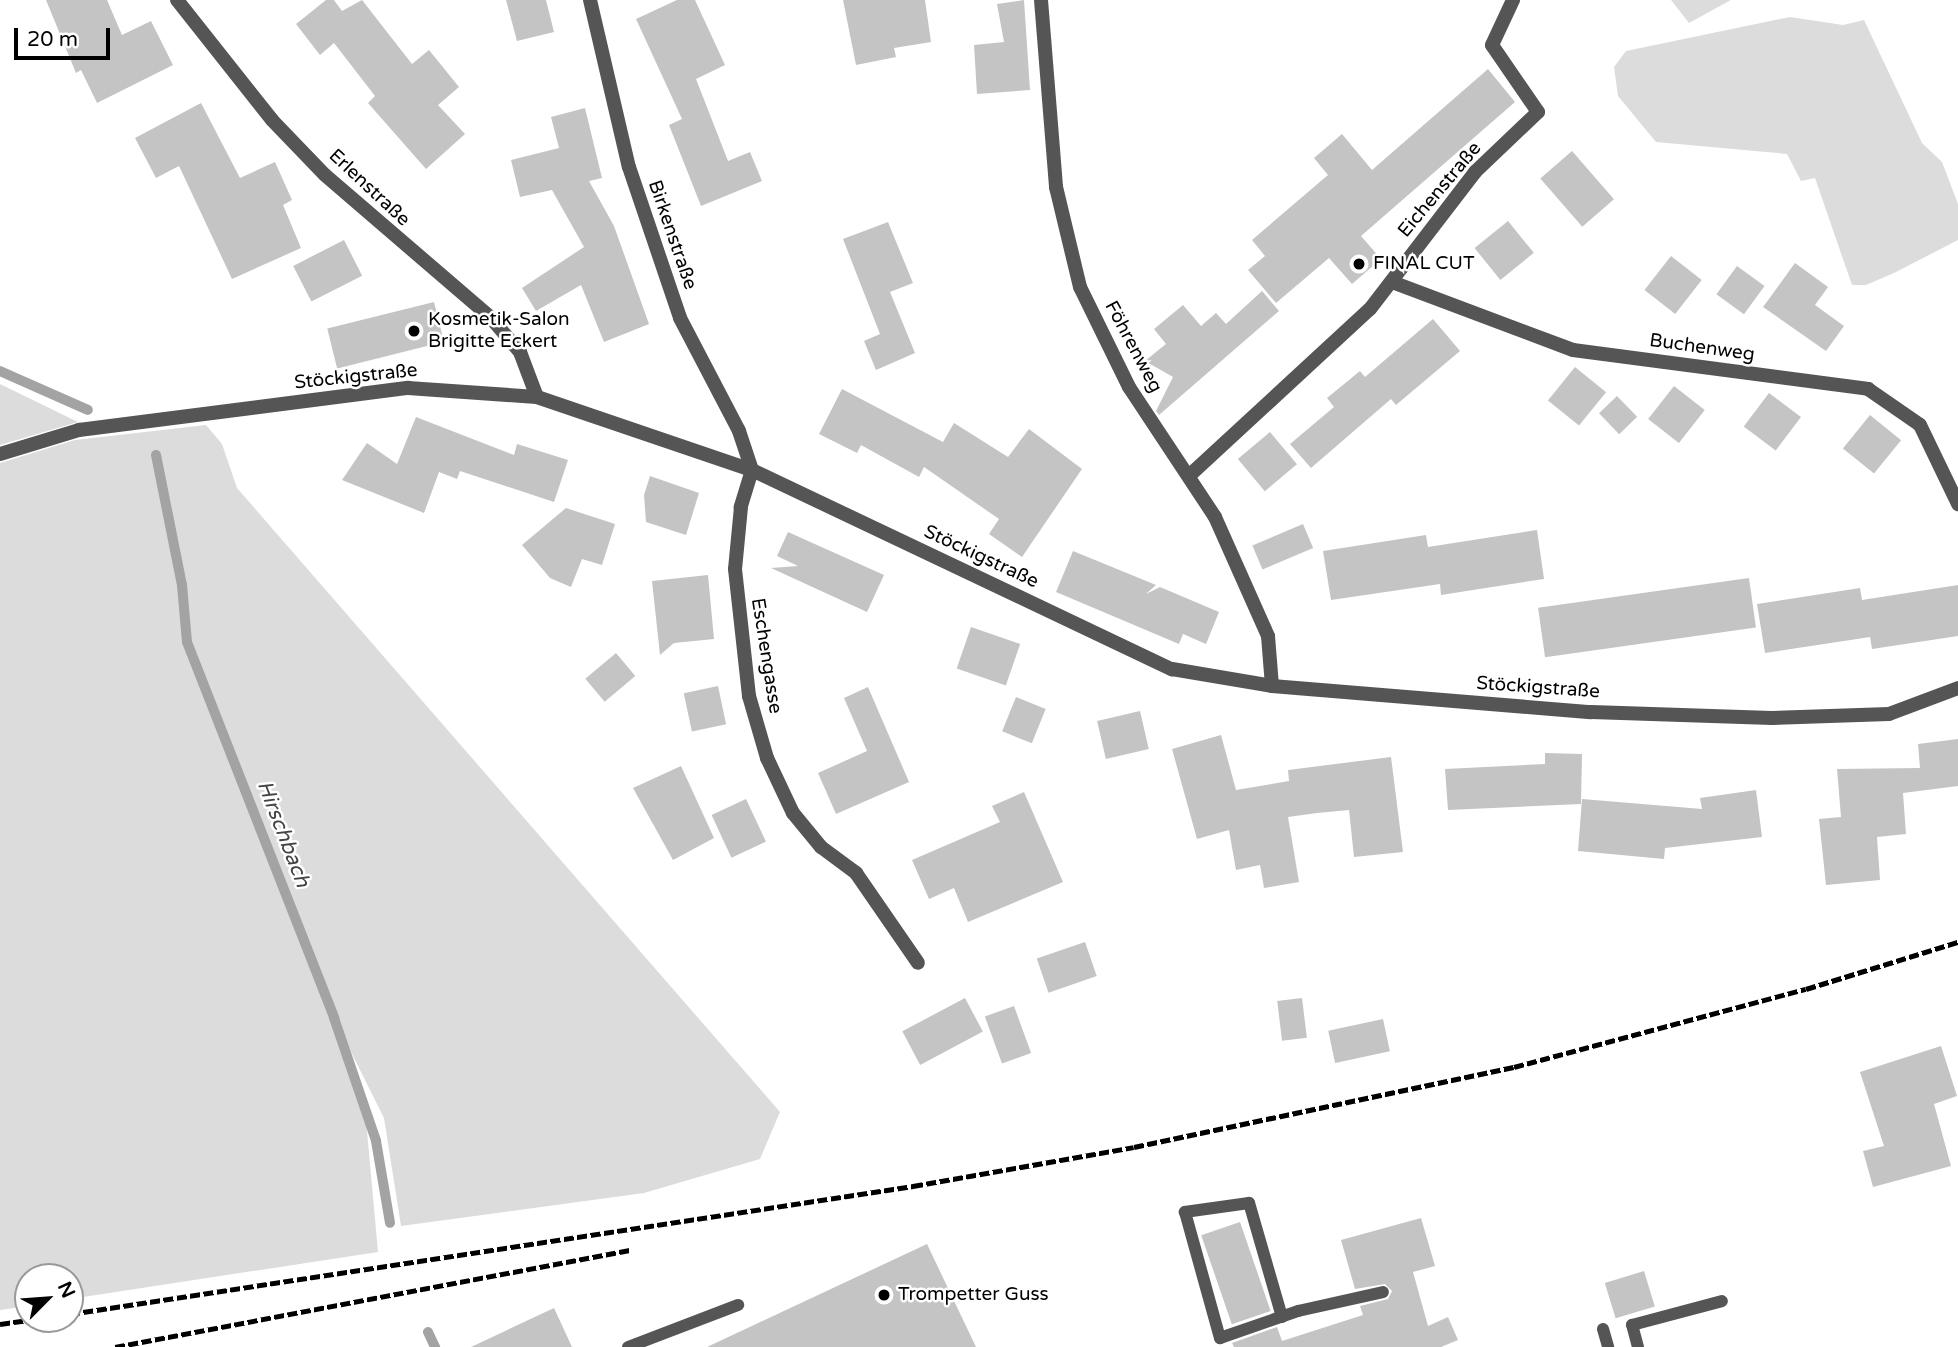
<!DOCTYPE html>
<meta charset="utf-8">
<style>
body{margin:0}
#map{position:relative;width:1958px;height:1347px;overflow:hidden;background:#fff;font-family:"Varela Round",sans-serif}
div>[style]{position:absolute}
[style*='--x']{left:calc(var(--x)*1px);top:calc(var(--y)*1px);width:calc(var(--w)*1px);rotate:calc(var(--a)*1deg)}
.green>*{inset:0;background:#dcdcdc}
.stream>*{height:10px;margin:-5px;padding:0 5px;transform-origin:5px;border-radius:5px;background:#a3a3a3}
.building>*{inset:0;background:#c4c4c4;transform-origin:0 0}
.lane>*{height:12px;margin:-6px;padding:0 6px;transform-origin:6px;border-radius:6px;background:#555}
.street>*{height:14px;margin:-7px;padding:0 7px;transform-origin:7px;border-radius:7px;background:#555}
.rail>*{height:5px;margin-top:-2.5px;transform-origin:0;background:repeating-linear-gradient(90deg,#000 0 10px,transparent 0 13.5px)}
.dots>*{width:19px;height:19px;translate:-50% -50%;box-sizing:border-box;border:4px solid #fff;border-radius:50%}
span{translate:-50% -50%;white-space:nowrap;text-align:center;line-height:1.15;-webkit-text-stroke:5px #fff;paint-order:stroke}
.street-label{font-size:19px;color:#000}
.poi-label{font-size:19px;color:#000}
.left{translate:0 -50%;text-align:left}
.water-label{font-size:21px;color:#444;font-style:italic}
.north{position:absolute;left:14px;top:1263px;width:70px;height:70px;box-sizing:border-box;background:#fff;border:2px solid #999;border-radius:50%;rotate:65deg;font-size:19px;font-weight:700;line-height:28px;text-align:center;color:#000}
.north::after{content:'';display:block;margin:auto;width:24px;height:32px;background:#000;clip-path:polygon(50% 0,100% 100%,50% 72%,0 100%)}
.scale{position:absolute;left:14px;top:28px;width:96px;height:32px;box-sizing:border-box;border:4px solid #000;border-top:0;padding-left:9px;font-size:21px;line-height:24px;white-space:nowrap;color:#000;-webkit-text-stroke:5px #fff;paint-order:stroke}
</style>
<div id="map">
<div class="green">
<i style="clip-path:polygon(1671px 0,1731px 0,1689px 23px)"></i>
<i style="clip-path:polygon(1790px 17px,1843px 25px,1864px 20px,1922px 143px,1942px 162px,1958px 204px,1958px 240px,1896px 272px,1866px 285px,1852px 285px,1815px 178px,1801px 181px,1787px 154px,1656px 142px,1618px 96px,1614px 67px,1626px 51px)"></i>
<i style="clip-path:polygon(0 384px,78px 422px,0 445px)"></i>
<i style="clip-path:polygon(206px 425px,222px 444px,237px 488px,780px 1112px,760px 1159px,644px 1193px,401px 1226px,384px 1118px,313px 976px,364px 1098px,378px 1252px,70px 1299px,70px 1277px,28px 1277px,28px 1306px,0 1310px,0 463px,75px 440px)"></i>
</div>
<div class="stream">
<i style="--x:0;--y:371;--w:96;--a:23.9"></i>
<i style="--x:156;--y:455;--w:133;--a:78.7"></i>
<i style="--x:182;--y:585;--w:57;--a:85"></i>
<i style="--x:187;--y:642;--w:404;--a:68.6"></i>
<i style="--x:334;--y:1018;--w:130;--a:71.1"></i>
<i style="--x:376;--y:1141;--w:83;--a:80.3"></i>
<i style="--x:428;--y:1332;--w:17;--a:65"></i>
</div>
<div class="building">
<i style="clip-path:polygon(46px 0,107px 0,122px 35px,151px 21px,173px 65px,97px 103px,81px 70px,76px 73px)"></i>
<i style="clip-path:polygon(326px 0,334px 0,342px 11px,362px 0,412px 64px,429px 50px,459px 87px,438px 105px,465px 134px,426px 169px,368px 103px,375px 96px,334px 43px,320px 55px,296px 24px)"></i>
<i style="clip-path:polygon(506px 0,546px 0,554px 32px,517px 41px)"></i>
<i style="clip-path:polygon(677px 0,695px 0,725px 65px,696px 79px,728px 161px,750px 152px,762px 181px,701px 206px,669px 125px,682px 119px,636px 19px)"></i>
<i style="clip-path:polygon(843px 0,925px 0,931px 42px,894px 48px,896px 57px,856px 65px)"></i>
<i style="clip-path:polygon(1024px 0,1030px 90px,977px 94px,974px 45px,1004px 42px,997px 4px)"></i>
<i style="clip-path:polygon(1488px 69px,1515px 102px,1361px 236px,1381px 259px,1352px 284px,1329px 258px,1276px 303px,1248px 270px,1265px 256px,1252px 240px,1328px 175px,1314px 158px,1342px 134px,1372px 170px)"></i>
<i style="clip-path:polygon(201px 103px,240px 178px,275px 162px,292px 200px,283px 205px,301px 248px,232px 279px,179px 166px,156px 178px,135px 138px)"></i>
<i style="clip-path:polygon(585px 108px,602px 178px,589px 181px,614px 226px,649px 324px,604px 342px,581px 285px,536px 311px,522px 288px,584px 247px,552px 190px,520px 197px,511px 160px,559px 148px,551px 117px)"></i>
<i style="left:1572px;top:151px;width:64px;height:42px;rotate:49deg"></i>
<i style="left:1508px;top:221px;width:41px;height:43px;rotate:51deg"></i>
<i style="clip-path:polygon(888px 222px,913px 283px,890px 292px,915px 353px,876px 370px,864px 341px,880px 334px,843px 239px)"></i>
<i style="left:344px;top:240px;width:40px;height:57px;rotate:63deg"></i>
<i style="left:1671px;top:256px;width:39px;height:43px;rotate:38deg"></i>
<i style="clip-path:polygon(1795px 263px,1828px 287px,1815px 305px,1844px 326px,1826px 351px,1763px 307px)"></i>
<i style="left:1737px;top:266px;width:34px;height:35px;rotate:36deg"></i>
<i style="clip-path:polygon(1262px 291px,1279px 311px,1159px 415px,1156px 411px,1173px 377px,1145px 361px,1166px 344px,1154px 329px,1183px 305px,1201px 326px,1216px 313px,1226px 324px)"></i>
<i style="left:434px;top:302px;width:41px;height:110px;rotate:76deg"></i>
<i style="clip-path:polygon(1433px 319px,1460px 351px,1396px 405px,1391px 399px,1311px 468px,1290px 444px,1334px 407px,1327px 398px,1360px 371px,1365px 377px)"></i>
<i style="left:1575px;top:367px;width:40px;height:43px;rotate:39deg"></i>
<i style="left:1674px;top:386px;width:39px;height:42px;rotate:38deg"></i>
<i style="clip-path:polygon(842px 389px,943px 442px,954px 423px,1008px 457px,1029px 429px,1082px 469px,1022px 557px,989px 534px,999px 519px,924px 467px,919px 477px,861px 445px,857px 453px,819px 434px)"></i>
<i style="left:1769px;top:393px;width:40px;height:42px;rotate:37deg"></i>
<i style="left:1617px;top:396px;width:29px;height:25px;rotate:46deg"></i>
<i style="left:1870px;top:415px;width:40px;height:43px;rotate:39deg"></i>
<i style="clip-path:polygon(416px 417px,514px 455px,517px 444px,568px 460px,554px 502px,460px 471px,457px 479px,439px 472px,424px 513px,342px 480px,367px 443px,397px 464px)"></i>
<i style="left:1270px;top:432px;width:42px;height:42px;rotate:50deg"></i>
<i style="clip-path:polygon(650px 476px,699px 493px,686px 535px,646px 522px,644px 495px)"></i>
<i style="clip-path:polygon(566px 508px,615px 524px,602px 565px,582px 559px,571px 587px,550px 578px,522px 545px)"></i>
<i style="left:1303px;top:524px;width:26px;height:55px;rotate:67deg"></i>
<i style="clip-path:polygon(1537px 530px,1544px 579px,1441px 595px,1440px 584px,1331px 600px,1323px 551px,1426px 535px,1428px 547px)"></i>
<i style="clip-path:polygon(788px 532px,884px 575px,867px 612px,771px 568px,798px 566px,777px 556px)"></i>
<i style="clip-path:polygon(1073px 551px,1156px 585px,1146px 594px,1160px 587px,1219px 612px,1206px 644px,1183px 634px,1179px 644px,1056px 592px)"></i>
<i style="clip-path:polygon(708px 575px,714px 639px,674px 643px,660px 655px,652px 581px)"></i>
<i style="left:1749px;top:578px;width:50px;height:213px;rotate:82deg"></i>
<i style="clip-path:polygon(1958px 585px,1958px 636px,1872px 649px,1870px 637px,1765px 653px,1757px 604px,1860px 588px,1862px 600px)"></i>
<i style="left:971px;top:627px;width:52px;height:44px;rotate:19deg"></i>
<i style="left:616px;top:653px;width:30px;height:40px;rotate:50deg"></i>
<i style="left:718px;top:686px;width:39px;height:35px;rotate:78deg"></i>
<i style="clip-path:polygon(868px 687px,909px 782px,836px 814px,818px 773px,867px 751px,844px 698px)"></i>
<i style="left:1016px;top:697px;width:32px;height:37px;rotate:22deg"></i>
<i style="left:1140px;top:711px;width:39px;height:44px;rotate:77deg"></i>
<i style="clip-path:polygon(1221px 735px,1236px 790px,1289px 781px,1288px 770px,1391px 757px,1403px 852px,1354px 857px,1349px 810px,1317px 813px,1288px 817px,1299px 882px,1264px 888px,1260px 865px,1236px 870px,1229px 830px,1197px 839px,1172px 749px)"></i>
<i style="clip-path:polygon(1958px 739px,1958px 786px,1903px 793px,1906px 834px,1877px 837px,1880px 880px,1826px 885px,1819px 819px,1841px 817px,1837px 769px,1920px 768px,1918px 744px)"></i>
<i style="clip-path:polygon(1545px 753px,1582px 754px,1581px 804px,1448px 810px,1445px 769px,1545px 764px)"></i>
<i style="clip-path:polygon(681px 766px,714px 838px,673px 860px,633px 788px)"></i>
<i style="clip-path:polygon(1756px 790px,1762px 837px,1665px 848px,1664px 859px,1578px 851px,1582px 799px,1702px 809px,1700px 798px)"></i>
<i style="clip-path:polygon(1024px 792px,1063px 882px,968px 922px,954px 888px,929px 899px,912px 860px,1000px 822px,992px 806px)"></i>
<i style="left:746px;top:799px;width:47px;height:38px;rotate:65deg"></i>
<i style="left:1085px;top:942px;width:36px;height:51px;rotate:71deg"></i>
<i style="left:965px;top:998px;width:38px;height:71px;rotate:62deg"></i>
<i style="left:1302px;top:998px;width:40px;height:25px;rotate:83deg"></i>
<i style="left:1014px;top:1006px;width:50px;height:31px;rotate:70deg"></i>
<i style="left:1383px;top:1019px;width:33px;height:56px;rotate:78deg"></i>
<i style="clip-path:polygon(1941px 1046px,1957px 1096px,1934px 1104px,1951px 1166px,1873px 1187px,1863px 1151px,1884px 1146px,1860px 1072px)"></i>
<i style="clip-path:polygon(1421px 1218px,1435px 1266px,1413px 1272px,1428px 1326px,1448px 1317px,1458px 1340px,1441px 1347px,1234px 1347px,1232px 1343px,1277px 1327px,1282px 1341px,1363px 1315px,1360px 1306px,1388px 1299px,1392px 1291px,1385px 1284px,1355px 1289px,1341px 1240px)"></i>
<i style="left:1240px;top:1222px;width:94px;height:41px;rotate:71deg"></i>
<i style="clip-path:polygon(927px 1244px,976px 1347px,707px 1347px)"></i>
<i style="left:1644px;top:1271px;width:37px;height:41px;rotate:73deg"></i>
<i style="clip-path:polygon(554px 1308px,572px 1347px,471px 1347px)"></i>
</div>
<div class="lane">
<i style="--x:1282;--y:1317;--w:119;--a:-106.1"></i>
<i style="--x:1249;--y:1203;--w:65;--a:172"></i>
<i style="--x:1185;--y:1212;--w:131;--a:74.5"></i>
<i style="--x:1220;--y:1338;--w:83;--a:-19.1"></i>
<i style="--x:1298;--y:1311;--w:87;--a:-12.6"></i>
<i style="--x:1603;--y:1329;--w:19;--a:74"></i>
<i style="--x:628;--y:1347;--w:118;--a:-20.9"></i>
<i style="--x:1638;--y:1347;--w:23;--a:-105"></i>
<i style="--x:1632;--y:1325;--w:93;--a:-14.9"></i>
</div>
<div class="street">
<i style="--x:177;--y:0;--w:153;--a:51.6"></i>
<i style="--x:272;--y:120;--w:76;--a:46.1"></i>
<i style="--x:325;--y:175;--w:219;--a:40.7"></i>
<i style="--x:491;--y:318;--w:45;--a:49.5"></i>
<i style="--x:520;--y:352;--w:48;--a:69.3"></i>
<i style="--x:590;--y:0;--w:171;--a:76.9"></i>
<i style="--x:629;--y:167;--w:159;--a:71.3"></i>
<i style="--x:680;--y:318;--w:127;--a:62.4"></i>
<i style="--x:739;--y:431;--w:41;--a:71.6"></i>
<i style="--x:1041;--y:0;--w:188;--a:85.4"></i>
<i style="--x:1056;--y:187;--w:103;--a:76.5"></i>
<i style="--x:1080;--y:287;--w:111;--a:63.9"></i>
<i style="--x:1129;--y:387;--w:156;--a:56.5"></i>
<i style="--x:1215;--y:517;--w:130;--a:66"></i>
<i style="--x:1268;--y:636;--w:50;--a:85.4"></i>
<i style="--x:1392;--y:282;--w:193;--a:20.6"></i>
<i style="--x:1573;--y:350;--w:298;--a:7.5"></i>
<i style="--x:1868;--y:389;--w:63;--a:34.7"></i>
<i style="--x:1920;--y:425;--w:88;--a:64.3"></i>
<i style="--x:0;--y:454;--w:83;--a:-16.9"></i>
<i style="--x:79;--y:430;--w:332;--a:-7.3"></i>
<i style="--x:408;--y:388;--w:129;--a:4"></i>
<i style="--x:537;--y:397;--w:227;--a:18.8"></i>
<i style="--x:752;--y:470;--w:465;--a:25.4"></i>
<i style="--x:1172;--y:669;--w:101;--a:9.6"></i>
<i style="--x:1272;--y:686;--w:320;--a:4.7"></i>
<i style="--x:1591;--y:712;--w:181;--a:1.9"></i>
<i style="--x:1772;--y:718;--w:117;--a:-2"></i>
<i style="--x:1889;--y:714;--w:74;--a:-20.6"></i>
<i style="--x:752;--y:470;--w:39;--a:107"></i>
<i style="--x:741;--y:507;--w:62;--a:95.5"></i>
<i style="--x:735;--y:569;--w:128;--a:83.7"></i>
<i style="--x:749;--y:696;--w:65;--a:73.8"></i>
<i style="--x:767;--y:758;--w:61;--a:64.7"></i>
<i style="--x:793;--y:813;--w:44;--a:50.5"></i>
<i style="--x:821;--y:847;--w:44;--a:36.6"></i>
<i style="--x:856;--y:873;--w:109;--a:55.4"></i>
<i style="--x:1191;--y:474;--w:243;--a:-42.7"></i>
<i style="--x:1370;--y:309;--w:173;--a:-52.5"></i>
<i style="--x:1475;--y:172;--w:87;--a:-43.6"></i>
<i style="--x:1538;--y:112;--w:81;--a:-124.5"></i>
<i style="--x:1492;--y:45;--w:50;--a:-65"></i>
</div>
<div class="rail">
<i style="--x:70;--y:1314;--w:853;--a:-8.63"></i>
<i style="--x:913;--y:1186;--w:224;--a:-10"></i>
<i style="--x:1134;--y:1147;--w:388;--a:-11.9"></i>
<i style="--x:1514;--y:1067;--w:302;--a:-15"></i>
<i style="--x:1806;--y:989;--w:159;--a:-17.2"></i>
<i style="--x:0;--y:1324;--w:34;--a:-8"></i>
<i style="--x:115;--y:1347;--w:524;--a:-10.67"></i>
</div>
<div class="dots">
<i style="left:1359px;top:264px;background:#000"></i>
<i style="left:414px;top:331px;background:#000"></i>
<i style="left:884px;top:1295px;background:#000"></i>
</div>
<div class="street-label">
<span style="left:369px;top:188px;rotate:43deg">Erlenstraße</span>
<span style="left:1440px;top:190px;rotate:-50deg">Eichenstraße</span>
<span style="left:672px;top:235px;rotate:71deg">Birkenstraße</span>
<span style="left:1133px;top:347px;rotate:62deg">Föhrenweg</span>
<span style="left:1702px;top:348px;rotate:8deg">Buchenweg</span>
<span style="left:356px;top:377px;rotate:-6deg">Stöckigstraße</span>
<span style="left:981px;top:557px;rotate:25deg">Stöckigstraße</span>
<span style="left:766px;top:656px;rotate:81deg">Eschengasse</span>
<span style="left:1538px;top:688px;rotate:4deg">Stöckigstraße</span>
</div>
<div class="poi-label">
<span class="left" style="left:1373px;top:264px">FINAL CUT</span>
<span class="left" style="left:428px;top:331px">Kosmetik-Salon<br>Brigitte Eckert</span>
<span class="left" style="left:898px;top:1295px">Trompetter Guss</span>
</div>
<div class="water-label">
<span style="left:283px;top:834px;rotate:69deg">Hirschbach</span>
</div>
<div class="north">N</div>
<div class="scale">20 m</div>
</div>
